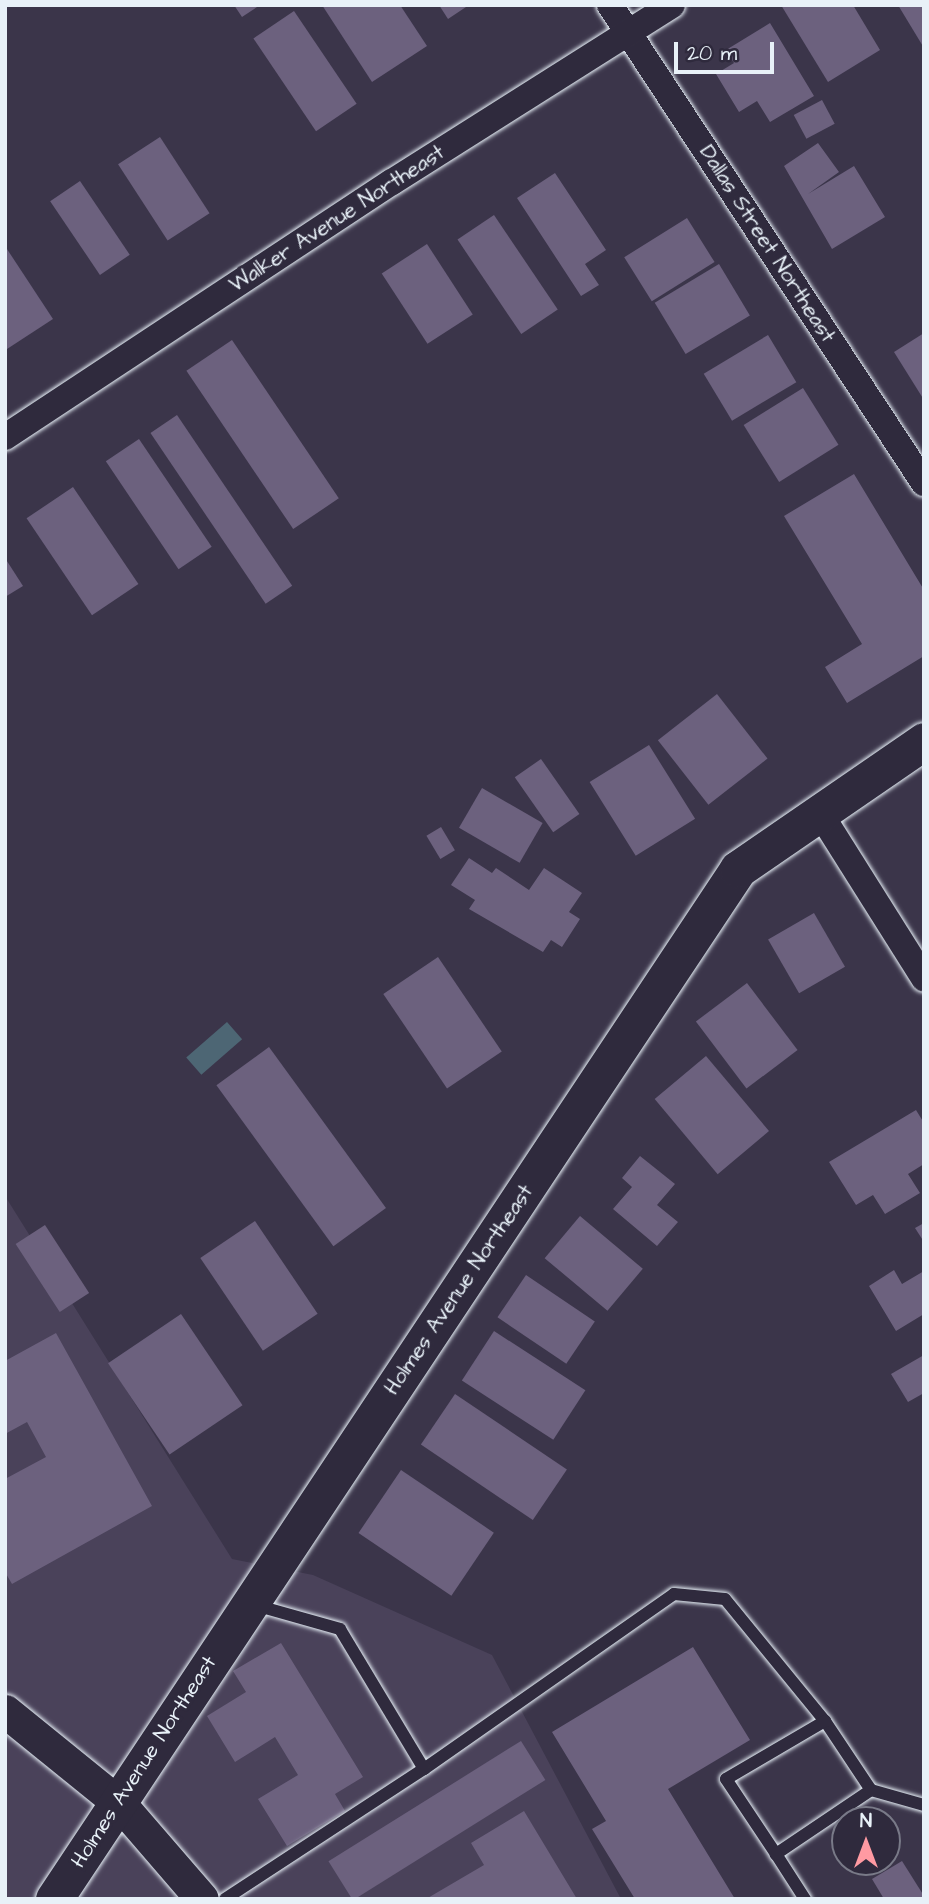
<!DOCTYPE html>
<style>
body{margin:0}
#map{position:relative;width:929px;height:1904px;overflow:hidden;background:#3b354a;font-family:"Architects Daughter",sans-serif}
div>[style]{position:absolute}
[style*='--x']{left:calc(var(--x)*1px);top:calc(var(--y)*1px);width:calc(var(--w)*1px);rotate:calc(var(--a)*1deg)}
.built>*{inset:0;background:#4a425a}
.water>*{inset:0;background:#4d6674;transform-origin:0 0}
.building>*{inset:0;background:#6c617e;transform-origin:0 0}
.roads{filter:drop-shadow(0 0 2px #e8f1f8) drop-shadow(0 0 2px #e8f1f8)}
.service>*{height:12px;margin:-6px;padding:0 6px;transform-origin:6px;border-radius:6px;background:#2f2a3d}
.minor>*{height:26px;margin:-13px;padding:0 13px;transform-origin:13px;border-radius:13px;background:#2f2a3d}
.tertiary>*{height:33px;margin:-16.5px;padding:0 16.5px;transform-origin:16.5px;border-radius:16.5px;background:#2f2a3d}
.secondary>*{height:37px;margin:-18.5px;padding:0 18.5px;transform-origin:18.5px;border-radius:18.5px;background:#2f2a3d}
span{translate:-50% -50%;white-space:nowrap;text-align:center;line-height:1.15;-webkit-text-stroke:6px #2f2a3d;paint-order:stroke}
.street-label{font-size:21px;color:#e8f1f8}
.frame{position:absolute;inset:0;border:7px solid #e8f1f8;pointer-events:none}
.north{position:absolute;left:831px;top:1806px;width:70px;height:70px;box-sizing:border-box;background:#2f2a3d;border:2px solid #797a88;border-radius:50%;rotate:0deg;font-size:19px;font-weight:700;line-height:28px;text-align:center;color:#e8f1f8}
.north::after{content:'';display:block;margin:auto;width:24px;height:32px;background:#ff9aa2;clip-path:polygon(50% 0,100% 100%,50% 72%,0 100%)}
.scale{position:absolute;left:674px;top:42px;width:100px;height:32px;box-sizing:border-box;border:4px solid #e8f1f8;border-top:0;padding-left:9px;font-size:21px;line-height:24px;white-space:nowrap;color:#e8f1f8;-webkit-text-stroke:5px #2f2a3d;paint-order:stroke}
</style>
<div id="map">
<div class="built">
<i style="clip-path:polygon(5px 1196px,232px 1559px,313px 1575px,492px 1655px,621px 1899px,5px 1899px)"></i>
</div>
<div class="water">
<i style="left:227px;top:1022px;width:23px;height:54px;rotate:49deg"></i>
</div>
<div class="building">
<i style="clip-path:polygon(234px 5px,260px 5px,242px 17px)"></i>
<i style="clip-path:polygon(322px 5px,400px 5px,427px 46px,372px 82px)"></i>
<i style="clip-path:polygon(439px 5px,469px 5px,448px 19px)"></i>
<i style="clip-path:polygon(781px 5px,853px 5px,880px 50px,828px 82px)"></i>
<i style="clip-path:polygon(898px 5px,924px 5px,924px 48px)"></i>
<i style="left:294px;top:11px;width:112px;height:49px;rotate:56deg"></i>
<i style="clip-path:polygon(770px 23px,814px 96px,770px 122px,757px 101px,739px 112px,716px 74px,734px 63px,726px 50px)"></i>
<i style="left:822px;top:100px;width:27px;height:32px;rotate:62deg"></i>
<i style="left:160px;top:137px;width:91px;height:50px;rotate:57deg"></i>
<i style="clip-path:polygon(818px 143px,839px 172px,808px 194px,854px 166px,885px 217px,832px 249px,784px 166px)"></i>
<i style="clip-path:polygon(555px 173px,606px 250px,585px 264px,599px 285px,581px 296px,517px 198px)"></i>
<i style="left:80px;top:181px;width:89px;height:36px;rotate:56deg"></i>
<i style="left:494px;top:215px;width:114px;height:44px;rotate:56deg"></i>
<i style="left:687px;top:218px;width:52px;height:74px;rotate:58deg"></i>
<i style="left:427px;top:244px;width:84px;height:54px;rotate:57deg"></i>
<i style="clip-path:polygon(5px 246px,53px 319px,7px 349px,5px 347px)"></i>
<i style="left:719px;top:264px;width:60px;height:75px;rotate:59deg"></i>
<i style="clip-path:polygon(924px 333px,924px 400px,894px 352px)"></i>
<i style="left:768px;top:335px;width:55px;height:75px;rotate:59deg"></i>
<i style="left:232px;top:340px;width:191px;height:55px;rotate:56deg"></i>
<i style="left:803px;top:388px;width:67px;height:70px;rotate:58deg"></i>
<i style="left:177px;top:415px;width:206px;height:32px;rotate:56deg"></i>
<i style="left:139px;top:439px;width:130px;height:40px;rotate:56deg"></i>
<i style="clip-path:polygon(854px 474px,924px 590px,924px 656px,847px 703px,825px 667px,862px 644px,784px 516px)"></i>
<i style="left:73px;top:487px;width:117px;height:56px;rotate:56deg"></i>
<i style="clip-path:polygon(5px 558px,23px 586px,5px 597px)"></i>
<i style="left:717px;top:694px;width:82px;height:75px;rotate:52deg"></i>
<i style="left:649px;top:745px;width:87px;height:70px;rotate:58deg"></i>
<i style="left:541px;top:759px;width:67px;height:32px;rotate:55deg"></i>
<i style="left:482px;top:788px;width:70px;height:46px;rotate:30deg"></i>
<i style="left:441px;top:827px;width:27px;height:17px;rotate:59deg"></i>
<i style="clip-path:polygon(469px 858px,492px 873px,496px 868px,529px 890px,544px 868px,582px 893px,569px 912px,580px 919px,562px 947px,551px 940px,543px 952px,469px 909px,475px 900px,451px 885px)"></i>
<i style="left:814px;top:913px;width:62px;height:53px;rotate:60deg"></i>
<i style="left:438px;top:957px;width:114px;height:66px;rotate:56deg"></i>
<i style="left:747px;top:983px;width:84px;height:64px;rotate:53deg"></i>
<i style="left:269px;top:1047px;width:199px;height:65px;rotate:54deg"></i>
<i style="left:706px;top:1056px;width:98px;height:67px;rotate:50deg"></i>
<i style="clip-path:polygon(916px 1110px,924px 1123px,924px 1164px,908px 1174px,920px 1193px,885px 1214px,873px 1195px,856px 1205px,829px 1162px)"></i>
<i style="clip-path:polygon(640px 1156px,675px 1184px,657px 1205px,678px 1222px,657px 1246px,613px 1209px,632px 1187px,622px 1178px)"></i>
<i style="left:580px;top:1216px;width:82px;height:55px;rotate:40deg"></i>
<i style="left:255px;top:1221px;width:112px;height:66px;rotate:56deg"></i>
<i style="clip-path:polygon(924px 1223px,924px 1242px,915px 1228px)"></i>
<i style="left:45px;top:1225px;width:81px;height:35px;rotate:57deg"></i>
<i style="clip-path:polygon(894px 1270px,902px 1284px,924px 1271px,924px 1314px,896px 1331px,869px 1286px)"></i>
<i style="left:526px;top:1275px;width:83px;height:51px;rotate:34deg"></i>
<i style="left:181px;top:1314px;width:110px;height:88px;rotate:56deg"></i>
<i style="left:494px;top:1331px;width:109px;height:59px;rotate:33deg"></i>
<i style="clip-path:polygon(56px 1333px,152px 1506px,12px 1584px,5px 1572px,5px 1479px,46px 1457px,27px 1422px,5px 1434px,5px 1361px)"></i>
<i style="clip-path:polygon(924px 1355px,924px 1393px,908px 1402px,891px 1374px)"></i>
<i style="left:455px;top:1394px;width:135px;height:61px;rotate:34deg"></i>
<i style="left:401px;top:1470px;width:112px;height:76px;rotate:34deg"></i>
<i style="clip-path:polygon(281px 1643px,363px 1777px,335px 1794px,345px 1811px,287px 1846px,258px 1799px,298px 1775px,275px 1737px,235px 1762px,207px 1716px,246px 1692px,233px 1671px)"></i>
<i style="clip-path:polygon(693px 1647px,750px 1740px,668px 1789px,735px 1899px,635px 1899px,592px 1829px,606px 1821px,552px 1732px)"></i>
<i style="left:521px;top:1741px;width:46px;height:227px;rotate:58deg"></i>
<i style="clip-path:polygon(524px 1811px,577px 1899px,426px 1899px,484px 1865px,471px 1843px)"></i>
<i style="clip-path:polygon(902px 1861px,924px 1896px,924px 1899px,884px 1899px,872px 1879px)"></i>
</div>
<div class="roads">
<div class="service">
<i style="--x:424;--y:1769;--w:305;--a:-35"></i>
<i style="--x:674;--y:1594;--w:51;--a:5.6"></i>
<i style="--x:725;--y:1599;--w:158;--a:50.7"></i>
<i style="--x:825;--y:1721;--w:83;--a:56.3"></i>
<i style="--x:871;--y:1790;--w:115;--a:146"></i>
<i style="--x:776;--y:1854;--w:54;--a:57.2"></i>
<i style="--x:871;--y:1790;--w:55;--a:15.8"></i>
<i style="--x:776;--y:1854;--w:90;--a:-123.7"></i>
<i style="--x:726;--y:1779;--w:115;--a:-30.4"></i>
<i style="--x:225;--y:1899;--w:238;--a:-33.2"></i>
<i style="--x:424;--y:1769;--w:163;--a:-121"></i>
<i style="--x:340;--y:1629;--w:88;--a:-164.2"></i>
</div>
<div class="minor">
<i style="--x:610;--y:5;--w:572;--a:56.7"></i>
<i style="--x:5;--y:437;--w:463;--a:-33.4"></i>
<i style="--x:392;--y:182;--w:331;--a:-32.3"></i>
<i style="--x:818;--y:810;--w:199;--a:57.8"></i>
</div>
<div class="tertiary">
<i style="--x:5;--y:1711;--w:148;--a:39"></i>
<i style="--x:120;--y:1804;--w:125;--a:49.2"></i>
</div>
<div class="secondary">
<i style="--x:54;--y:1899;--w:1236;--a:-56.41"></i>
<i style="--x:738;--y:869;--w:226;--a:-34.5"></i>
</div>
</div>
<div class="street-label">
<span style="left:337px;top:219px;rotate:-33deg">Walker Avenue Northeast</span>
<span style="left:767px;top:244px;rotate:57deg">Dallas Street Northeast</span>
<span style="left:459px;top:1290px;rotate:-56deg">Holmes Avenue Northeast</span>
<span style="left:144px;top:1762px;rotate:-57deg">Holmes Avenue Northeast</span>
</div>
<div class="frame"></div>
<div class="north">N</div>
<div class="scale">20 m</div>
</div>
